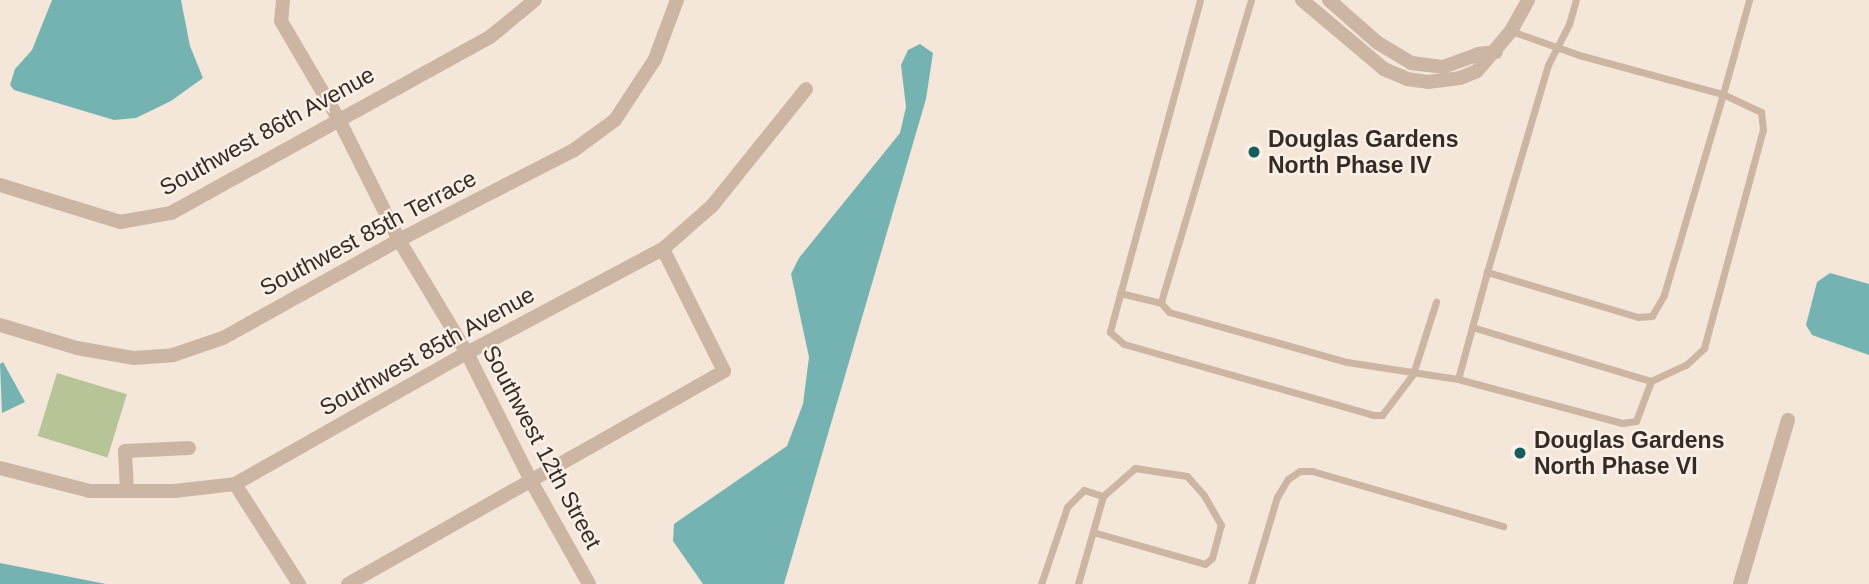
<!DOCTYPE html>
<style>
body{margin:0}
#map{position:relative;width:1869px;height:584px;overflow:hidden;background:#f4e6d9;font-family:Helvetica,sans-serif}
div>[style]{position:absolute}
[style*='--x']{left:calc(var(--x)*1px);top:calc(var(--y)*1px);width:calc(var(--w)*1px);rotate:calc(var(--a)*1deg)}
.green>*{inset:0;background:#b7c497;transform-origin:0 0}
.water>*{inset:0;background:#75b3b3}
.service>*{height:7px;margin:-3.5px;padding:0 3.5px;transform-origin:3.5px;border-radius:3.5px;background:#cdb5a4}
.minor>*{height:14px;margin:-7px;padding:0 7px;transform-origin:7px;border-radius:7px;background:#cdb5a4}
.dots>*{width:19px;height:19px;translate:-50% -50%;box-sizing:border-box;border:4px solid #fbf0e6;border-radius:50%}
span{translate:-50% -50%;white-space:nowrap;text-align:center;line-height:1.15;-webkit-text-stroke:5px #fbf0e6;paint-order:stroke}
.street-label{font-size:23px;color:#372b26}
.poi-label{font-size:23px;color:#372b26;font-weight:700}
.left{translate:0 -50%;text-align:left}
</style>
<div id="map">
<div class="green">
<i style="left:57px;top:373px;width:73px;height:66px;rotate:17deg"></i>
</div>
<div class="water">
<i style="clip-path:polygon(52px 0,181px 0,190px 46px,203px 78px,171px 101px,136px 118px,114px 120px,14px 90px,10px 85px,15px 69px,32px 50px)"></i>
<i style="clip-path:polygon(920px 44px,933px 53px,926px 99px,784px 584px,703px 584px,673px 541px,674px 524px,787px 446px,803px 404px,809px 357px,791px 274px,799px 258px,900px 133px,906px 107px,901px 65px,908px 50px)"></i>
<i style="clip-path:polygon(1830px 273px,1869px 284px,1869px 355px,1812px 335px,1806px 325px,1817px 282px)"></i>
<i style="clip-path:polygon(3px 362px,25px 402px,2px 413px,0 364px)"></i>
<i style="clip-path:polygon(0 563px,106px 584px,0 584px)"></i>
</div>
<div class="service">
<i style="--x:1200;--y:0;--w:344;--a:105.2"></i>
<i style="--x:1110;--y:332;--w:18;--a:41"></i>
<i style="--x:1124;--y:344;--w:259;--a:15.9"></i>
<i style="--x:1373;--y:415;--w:9;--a:0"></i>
<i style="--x:1382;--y:415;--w:51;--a:-52.9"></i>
<i style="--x:1413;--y:374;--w:76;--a:-72.3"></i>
<i style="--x:1251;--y:0;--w:304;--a:106.6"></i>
<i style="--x:1164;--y:291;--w:12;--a:104"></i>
<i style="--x:1161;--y:303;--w:12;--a:48"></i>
<i style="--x:1169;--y:312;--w:185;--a:15.7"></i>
<i style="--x:1347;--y:362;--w:112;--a:8.7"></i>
<i style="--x:1458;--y:379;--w:170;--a:15"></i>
<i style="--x:1622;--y:423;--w:14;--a:-8"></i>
<i style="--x:1636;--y:421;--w:43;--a:-69.4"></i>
<i style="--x:1651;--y:381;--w:38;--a:-25"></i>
<i style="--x:1686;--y:365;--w:25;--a:-43"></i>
<i style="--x:1704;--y:348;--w:226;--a:-74.9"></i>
<i style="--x:1763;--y:130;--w:18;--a:-96"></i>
<i style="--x:1761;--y:112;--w:42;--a:-154.7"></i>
<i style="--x:1723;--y:94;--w:209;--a:106.4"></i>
<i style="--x:1664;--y:295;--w:24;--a:120"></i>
<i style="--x:1652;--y:316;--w:14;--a:176"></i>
<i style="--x:1638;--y:317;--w:158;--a:-163.4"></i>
<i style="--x:1487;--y:272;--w:216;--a:-73.6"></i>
<i style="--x:1548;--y:65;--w:46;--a:-62.9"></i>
<i style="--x:1569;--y:24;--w:25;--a:-74"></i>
<i style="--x:1511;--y:31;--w:72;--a:19.4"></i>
<i style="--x:1579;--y:55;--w:149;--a:15.2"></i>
<i style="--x:1723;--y:94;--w:98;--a:-74.5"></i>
<i style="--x:1120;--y:293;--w:42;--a:13.7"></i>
<i style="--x:1472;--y:327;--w:187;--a:16.8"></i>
<i style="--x:1458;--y:379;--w:111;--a:-74.8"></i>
<i style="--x:1093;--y:532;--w:116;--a:15.9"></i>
<i style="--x:1205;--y:564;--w:9;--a:-41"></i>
<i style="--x:1212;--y:558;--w:34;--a:-75"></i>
<i style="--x:1221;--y:525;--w:36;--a:-120"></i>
<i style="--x:1203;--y:494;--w:24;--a:-132"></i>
<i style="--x:1187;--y:476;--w:53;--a:-171.3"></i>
<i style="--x:1135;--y:468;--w:43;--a:138.8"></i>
<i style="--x:1041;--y:584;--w:81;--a:-71.3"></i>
<i style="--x:1067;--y:507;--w:24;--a:-45"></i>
<i style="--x:1084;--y:490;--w:20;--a:18"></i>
<i style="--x:1103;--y:496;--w:91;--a:105.9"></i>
<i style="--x:1251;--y:584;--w:91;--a:-73.4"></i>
<i style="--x:1277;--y:497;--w:21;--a:-59"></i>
<i style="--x:1288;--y:479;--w:14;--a:-34"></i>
<i style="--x:1300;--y:471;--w:12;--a:0"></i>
<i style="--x:1312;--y:471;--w:199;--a:16.1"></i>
</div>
<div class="minor">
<i style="--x:283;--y:0;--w:21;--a:95"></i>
<i style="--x:281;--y:21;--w:113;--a:59.6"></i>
<i style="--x:338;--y:118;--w:136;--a:63.4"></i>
<i style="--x:399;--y:240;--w:132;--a:59"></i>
<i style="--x:467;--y:353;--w:143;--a:63.4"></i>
<i style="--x:531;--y:481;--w:118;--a:60.6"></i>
<i style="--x:1302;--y:0;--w:107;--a:40.1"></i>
<i style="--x:1384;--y:69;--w:25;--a:23"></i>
<i style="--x:1407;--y:79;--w:21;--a:8"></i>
<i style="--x:1428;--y:82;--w:32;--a:-7"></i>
<i style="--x:1460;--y:78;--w:18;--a:-22"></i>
<i style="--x:1477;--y:71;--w:52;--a:-49.6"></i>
<i style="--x:1511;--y:31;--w:35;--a:-61"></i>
<i style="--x:1329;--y:0;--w:65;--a:41.3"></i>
<i style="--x:1378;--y:43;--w:39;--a:31"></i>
<i style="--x:1411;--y:63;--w:32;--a:7"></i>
<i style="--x:1443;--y:67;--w:37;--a:-20"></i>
<i style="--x:1478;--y:54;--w:18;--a:-6"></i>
<i style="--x:0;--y:185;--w:126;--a:17.1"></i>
<i style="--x:120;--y:222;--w:52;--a:-10"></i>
<i style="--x:171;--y:213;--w:364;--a:-28.9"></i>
<i style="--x:490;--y:37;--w:58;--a:-39.4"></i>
<i style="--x:0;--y:325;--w:80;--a:16.6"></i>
<i style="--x:77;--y:348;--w:58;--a:10"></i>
<i style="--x:134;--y:358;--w:39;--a:-4"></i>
<i style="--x:173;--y:355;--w:53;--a:-18.8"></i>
<i style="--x:223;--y:338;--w:201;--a:-29.1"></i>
<i style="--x:399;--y:240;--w:197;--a:-27.2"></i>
<i style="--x:574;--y:150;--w:51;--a:-36.2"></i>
<i style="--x:615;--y:120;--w:73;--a:-56.7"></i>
<i style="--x:655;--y:59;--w:63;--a:-69.6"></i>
<i style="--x:0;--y:468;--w:93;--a:14.3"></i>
<i style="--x:90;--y:491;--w:84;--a:0"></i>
<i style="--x:174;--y:491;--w:61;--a:-6.5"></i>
<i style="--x:235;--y:484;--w:266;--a:-29.5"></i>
<i style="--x:467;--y:353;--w:222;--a:-28"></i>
<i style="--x:663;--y:249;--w:65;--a:-41.3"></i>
<i style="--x:712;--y:206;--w:150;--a:-51.2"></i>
<i style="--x:235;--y:484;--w:119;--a:57.4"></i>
<i style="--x:127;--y:491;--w:40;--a:-92.9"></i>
<i style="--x:125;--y:451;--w:64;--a:-2.7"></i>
<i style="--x:348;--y:584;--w:432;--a:-29.5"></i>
<i style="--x:724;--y:371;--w:136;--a:-116.6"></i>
<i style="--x:1740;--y:584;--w:171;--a:-73.7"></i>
</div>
<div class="dots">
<i style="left:1254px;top:152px;background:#185b5d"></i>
<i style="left:1520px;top:453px;background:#185b5d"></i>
</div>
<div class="street-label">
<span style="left:267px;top:131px;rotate:-29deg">Southwest 86th Avenue</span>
<span style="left:368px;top:233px;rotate:-28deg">Southwest 85th Terrace</span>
<span style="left:427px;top:351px;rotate:-29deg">Southwest 85th Avenue</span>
<span style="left:542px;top:447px;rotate:62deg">Southwest 12th Street</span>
</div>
<div class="poi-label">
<span class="left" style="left:1268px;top:152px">Douglas Gardens<br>North Phase IV</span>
<span class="left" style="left:1534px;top:453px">Douglas Gardens<br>North Phase VI</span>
</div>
</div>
